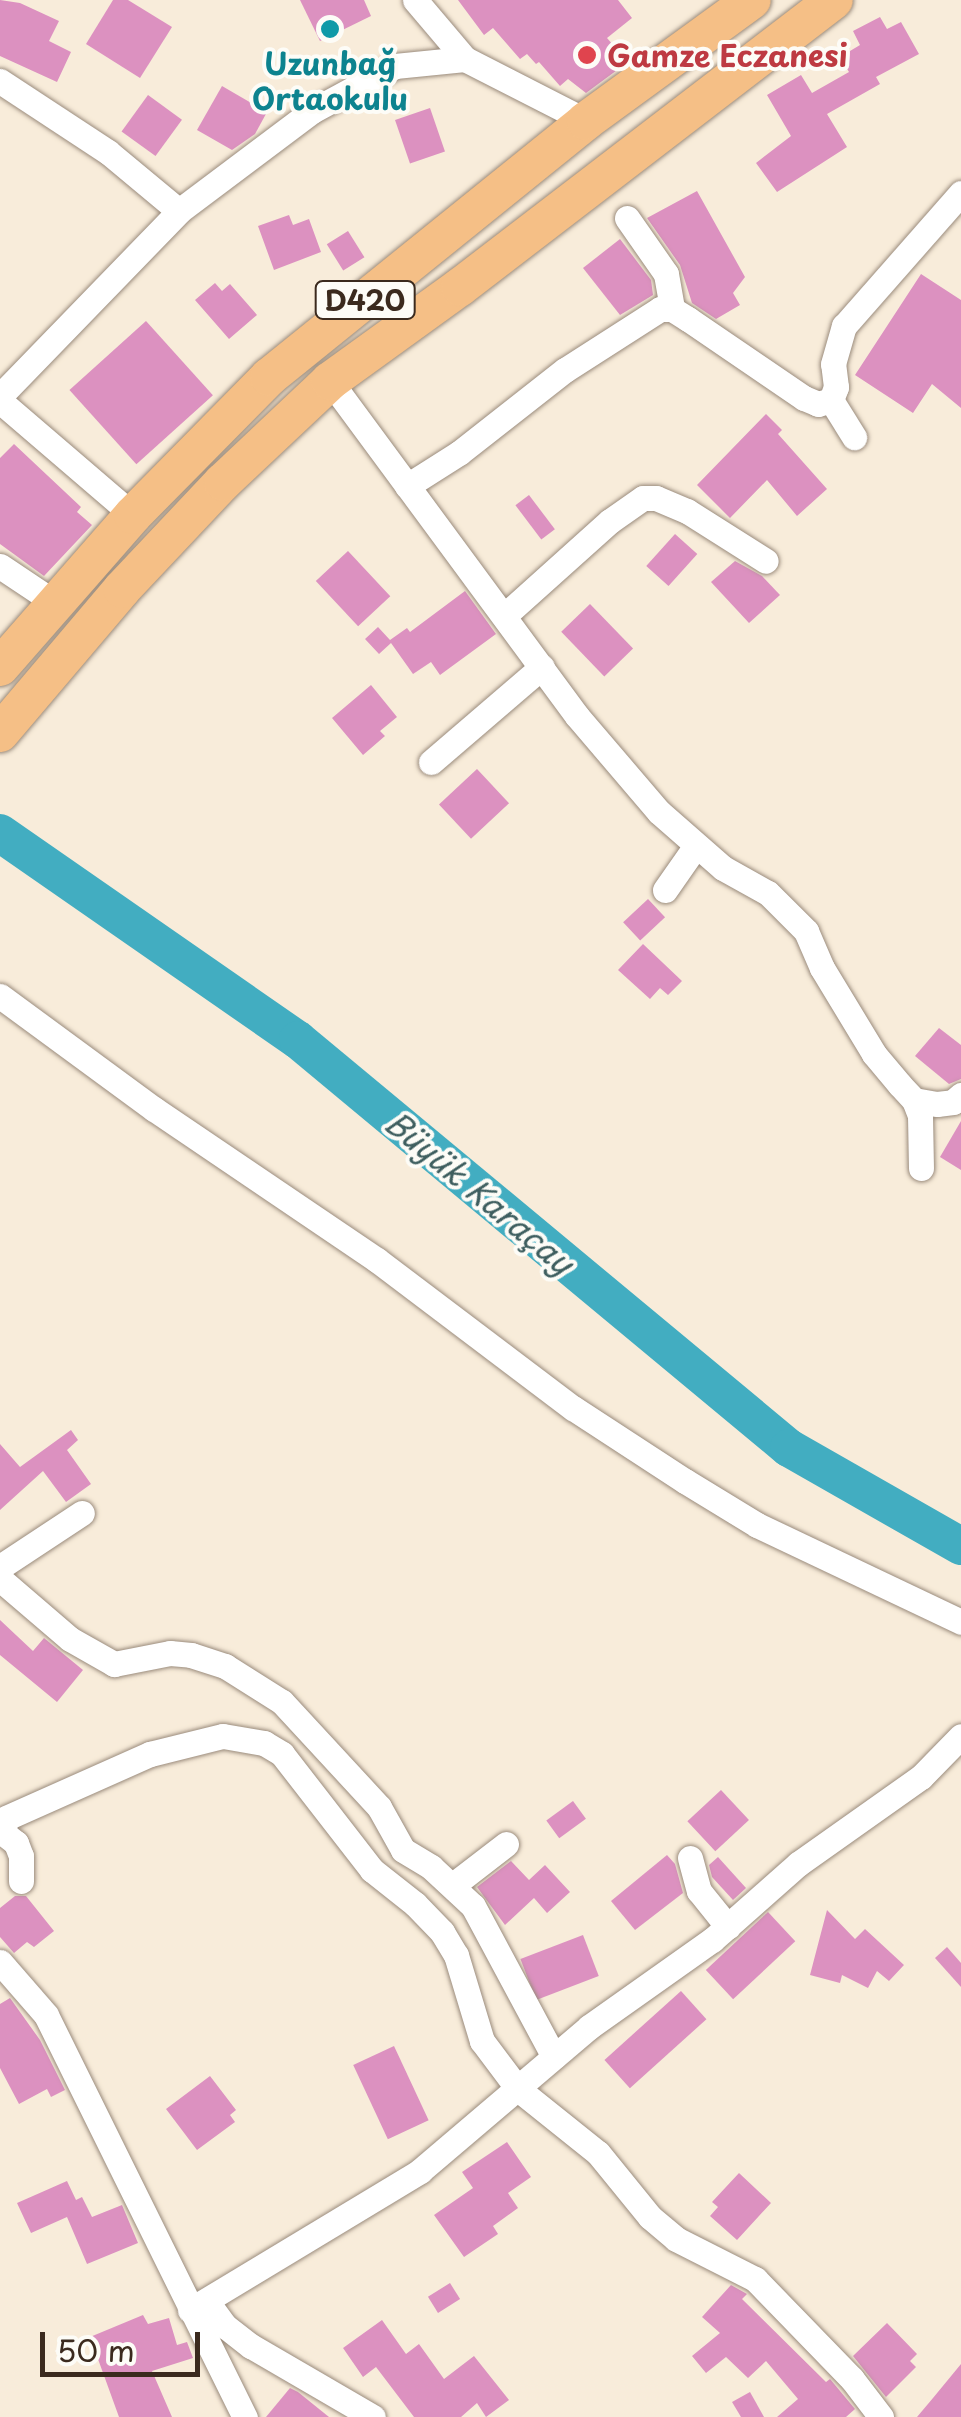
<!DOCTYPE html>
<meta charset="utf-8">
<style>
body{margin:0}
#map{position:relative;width:961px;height:2417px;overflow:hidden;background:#f8ecda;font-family:"Playpen Sans",sans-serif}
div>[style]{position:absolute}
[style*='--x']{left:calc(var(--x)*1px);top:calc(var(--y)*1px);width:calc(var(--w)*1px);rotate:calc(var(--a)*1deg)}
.river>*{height:38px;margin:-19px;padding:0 19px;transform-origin:19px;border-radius:19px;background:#42adc1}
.building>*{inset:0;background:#dc91c0;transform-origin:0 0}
.roads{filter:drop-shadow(0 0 2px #9a8b7c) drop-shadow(0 0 2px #9a8b7c)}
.minor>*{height:25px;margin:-12.5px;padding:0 12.5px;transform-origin:12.5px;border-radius:12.5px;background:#fff}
.highway>*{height:38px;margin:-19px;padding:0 19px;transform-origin:19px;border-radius:19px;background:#f5bf86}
.dots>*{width:28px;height:28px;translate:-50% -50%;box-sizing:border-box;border:5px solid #fdfcf7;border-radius:50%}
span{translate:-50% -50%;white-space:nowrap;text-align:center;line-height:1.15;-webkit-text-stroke:8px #fdfcf7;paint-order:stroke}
.shield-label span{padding:2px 8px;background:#fdfcf7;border:2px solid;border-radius:8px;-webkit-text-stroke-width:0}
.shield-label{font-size:28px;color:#3b2a1e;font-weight:700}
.health-label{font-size:30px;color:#be3a42;font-weight:700}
.left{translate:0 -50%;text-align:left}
.culture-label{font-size:30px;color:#0d838f;font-weight:700}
.water-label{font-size:32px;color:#3e5e5f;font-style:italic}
.scale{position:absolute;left:40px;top:2332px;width:160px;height:45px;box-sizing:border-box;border:5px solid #3b2a1e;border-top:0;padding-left:12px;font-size:30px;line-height:35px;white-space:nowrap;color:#3b2a1e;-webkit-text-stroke:8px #fdfcf7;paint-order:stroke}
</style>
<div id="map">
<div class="river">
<i style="--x:0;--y:833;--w:363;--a:34.8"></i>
<i style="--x:298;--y:1040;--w:638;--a:39.73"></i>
<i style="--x:789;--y:1448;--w:198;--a:29.7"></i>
</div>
<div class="building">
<i style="clip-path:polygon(0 0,20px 3px,59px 21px,49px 41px,71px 52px,57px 82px,0 56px)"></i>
<i style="clip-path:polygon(113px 0,128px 0,172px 27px,140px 78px,86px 44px)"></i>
<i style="clip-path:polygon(300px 0,364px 0,371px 16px,320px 41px)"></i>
<i style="clip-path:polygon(458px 0,618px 0,632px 18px,607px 38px,628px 62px,586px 93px,568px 79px,560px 86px,539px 62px,536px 64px,527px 54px,520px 59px,493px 28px,484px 35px)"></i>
<i style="clip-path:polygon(880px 17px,887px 29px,901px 22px,919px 54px,876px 77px,880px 84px,827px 114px,847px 147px,777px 192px,756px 163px,791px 136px,767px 95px,801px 75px,812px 93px,849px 72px,840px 57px,860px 45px,853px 31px)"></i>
<i style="clip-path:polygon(222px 86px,267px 112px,255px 134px,232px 150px,197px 130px)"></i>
<i style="left:148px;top:95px;width:42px;height:45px;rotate:36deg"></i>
<i style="left:430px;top:108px;width:46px;height:37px;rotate:71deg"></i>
<i style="clip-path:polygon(697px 191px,745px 277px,733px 293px,740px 305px,716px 319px,692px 303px,680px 265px,647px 218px)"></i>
<i style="clip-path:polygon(289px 215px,293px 225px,309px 219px,321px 252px,274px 270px,258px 226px)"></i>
<i style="left:348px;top:231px;width:31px;height:25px;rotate:58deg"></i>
<i style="clip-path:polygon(620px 239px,651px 280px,653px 295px,620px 315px,583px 268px)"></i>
<i style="clip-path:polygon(921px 274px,961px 300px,961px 408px,932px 384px,913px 413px,855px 375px)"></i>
<i style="clip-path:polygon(215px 283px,222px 291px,230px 284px,257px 315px,229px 339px,195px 300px)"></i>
<i style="left:146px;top:321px;width:100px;height:103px;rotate:48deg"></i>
<i style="clip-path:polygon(766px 414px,782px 430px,778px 434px,827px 489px,797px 516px,767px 480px,730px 518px,697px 485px)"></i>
<i style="clip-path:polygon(14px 444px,81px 507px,77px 512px,92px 525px,44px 576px,0 544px,0 458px)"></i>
<i style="left:529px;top:495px;width:43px;height:17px;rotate:53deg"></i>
<i style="left:675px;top:534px;width:30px;height:43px;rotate:42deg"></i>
<i style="left:348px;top:551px;width:62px;height:44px;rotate:47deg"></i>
<i style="clip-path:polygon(735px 561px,762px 576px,780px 595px,749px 623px,711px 582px)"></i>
<i style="clip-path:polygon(465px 591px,496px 634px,440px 675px,431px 662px,413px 674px,391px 643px,379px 654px,365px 639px,378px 627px,390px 640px,407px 628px,410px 632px)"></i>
<i style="left:590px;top:604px;width:62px;height:40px;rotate:46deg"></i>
<i style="clip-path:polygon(371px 685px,397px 717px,380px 731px,385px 736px,363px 755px,332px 718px)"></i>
<i style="left:477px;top:769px;width:47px;height:52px;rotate:47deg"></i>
<i style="left:648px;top:899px;width:25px;height:34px;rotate:47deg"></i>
<i style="clip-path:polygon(643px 944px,682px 981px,668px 995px,660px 988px,650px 999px,618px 970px)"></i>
<i style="clip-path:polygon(939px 1028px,961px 1045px,961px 1079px,949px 1084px,915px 1056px)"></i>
<i style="clip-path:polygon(961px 1121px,961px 1170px,940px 1157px)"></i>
<i style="clip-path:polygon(71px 1430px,78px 1440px,67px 1450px,91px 1484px,66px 1502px,43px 1471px,0 1510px,0 1444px,20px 1467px)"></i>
<i style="clip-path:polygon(0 1620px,33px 1651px,44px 1638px,83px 1670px,57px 1702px,0 1655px)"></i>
<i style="left:721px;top:1790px;width:41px;height:46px;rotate:47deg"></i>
<i style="left:573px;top:1801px;width:22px;height:33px;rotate:54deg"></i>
<i style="clip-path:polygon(667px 1855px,675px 1864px,683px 1893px,635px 1930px,611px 1901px)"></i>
<i style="clip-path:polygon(718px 1857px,746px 1888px,733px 1900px,712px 1877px,709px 1865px)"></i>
<i style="clip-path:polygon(511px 1861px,529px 1880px,545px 1865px,570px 1892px,547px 1913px,534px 1898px,505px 1925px,477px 1887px)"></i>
<i style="clip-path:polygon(15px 1896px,26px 1896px,54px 1931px,34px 1947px,27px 1942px,14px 1953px,0 1937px,0 1908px)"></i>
<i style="clip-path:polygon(827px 1910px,855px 1939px,865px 1929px,904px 1965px,889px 1981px,877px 1971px,868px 1988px,842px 1975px,840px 1983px,810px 1975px)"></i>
<i style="left:768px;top:1912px;width:40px;height:85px;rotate:47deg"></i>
<i style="left:583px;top:1935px;width:44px;height:67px;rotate:69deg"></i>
<i style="clip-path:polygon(947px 1947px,961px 1963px,961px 1987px,935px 1958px)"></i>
<i style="left:681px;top:1991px;width:38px;height:103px;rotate:48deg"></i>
<i style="clip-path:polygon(10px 1998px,40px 2040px,65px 2090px,51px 2097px,47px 2089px,19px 2104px,0 2068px,0 2004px)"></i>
<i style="left:394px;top:2046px;width:82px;height:45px;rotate:65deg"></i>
<i style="clip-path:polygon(210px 2076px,236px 2110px,230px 2115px,235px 2122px,197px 2150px,166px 2109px)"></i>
<i style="clip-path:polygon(507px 2142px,531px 2177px,508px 2193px,518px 2208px,493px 2226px,498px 2234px,464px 2257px,434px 2215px,473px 2188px,462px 2172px)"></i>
<i style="clip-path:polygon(739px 2173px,771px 2203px,737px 2240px,710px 2216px,718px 2207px,712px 2202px)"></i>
<i style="clip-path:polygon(67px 2181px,76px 2200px,82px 2197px,92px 2217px,122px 2205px,138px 2243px,87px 2264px,67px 2217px,31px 2233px,17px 2203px)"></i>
<i style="left:450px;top:2283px;width:19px;height:26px;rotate:58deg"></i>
<i style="clip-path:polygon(731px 2285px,747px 2294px,742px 2299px,826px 2382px,830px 2379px,855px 2409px,846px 2417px,777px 2417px,798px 2399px,766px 2361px,748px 2378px,726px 2357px,706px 2373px,692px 2356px,720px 2333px,702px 2317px)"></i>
<i style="clip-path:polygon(143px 2315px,148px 2324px,169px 2318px,177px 2345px,187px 2342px,193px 2358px,152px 2371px,172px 2417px,119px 2417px,90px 2337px)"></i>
<i style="clip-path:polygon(382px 2320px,406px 2354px,419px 2344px,444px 2379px,474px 2356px,509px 2400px,486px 2417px,477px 2403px,461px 2417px,414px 2417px,376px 2367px,363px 2377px,343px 2348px)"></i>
<i style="clip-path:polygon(887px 2323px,917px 2354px,910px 2361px,916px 2367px,886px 2397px,853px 2356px)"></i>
<i style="clip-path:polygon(961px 2364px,961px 2417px,917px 2417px,933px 2398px)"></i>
<i style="clip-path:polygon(290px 2388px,298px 2392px,329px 2417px,266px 2417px)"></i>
<i style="clip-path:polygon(750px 2392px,764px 2417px,741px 2417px,732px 2402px)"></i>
</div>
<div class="roads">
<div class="minor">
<i style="--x:415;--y:0;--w:77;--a:49.7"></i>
<i style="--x:0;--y:81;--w:129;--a:33.3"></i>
<i style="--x:108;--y:152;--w:92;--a:39.7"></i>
<i style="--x:627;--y:218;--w:68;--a:55.1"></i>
<i style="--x:666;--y:274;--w:36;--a:80"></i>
<i style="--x:330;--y:381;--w:416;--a:53.6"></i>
<i style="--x:577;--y:716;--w:126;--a:49.5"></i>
<i style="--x:659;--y:812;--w:85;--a:41.2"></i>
<i style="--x:723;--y:868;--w:51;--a:29.1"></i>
<i style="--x:768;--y:893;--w:54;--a:45"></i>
<i style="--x:806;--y:931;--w:40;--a:66.6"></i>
<i style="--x:822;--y:968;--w:100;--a:58.8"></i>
<i style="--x:874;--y:1054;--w:40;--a:50"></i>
<i style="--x:900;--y:1085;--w:21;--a:47"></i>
<i style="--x:914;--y:1100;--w:23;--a:10"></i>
<i style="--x:937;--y:1104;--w:16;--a:-7"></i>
<i style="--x:953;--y:1102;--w:11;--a:-41"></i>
<i style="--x:0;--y:396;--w:257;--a:-45.9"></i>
<i style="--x:179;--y:211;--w:166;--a:-36.9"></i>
<i style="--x:312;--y:111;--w:94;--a:-28.5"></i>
<i style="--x:395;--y:66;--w:70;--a:-5.7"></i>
<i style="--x:465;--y:59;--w:136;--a:27.1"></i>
<i style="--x:831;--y:400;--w:44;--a:58.1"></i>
<i style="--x:0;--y:401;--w:175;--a:40.6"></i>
<i style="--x:407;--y:486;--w:62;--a:-32.4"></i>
<i style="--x:459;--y:453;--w:135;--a:-38.1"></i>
<i style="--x:565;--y:370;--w:113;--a:-32.7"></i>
<i style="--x:660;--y:309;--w:12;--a:0"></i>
<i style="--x:672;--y:309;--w:19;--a:32"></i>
<i style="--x:688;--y:319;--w:140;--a:34.3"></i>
<i style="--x:804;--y:398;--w:15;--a:23"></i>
<i style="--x:818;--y:404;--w:14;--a:-17"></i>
<i style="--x:831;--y:400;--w:14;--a:-69"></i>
<i style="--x:836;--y:387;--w:23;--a:-97"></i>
<i style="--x:833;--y:364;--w:40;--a:-74"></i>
<i style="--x:844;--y:326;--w:177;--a:-48.7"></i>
<i style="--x:0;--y:566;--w:65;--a:33.7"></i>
<i style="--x:504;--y:616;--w:142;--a:-41.9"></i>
<i style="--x:610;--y:521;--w:40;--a:-34.9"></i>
<i style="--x:643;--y:498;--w:13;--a:0"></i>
<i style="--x:656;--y:498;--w:34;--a:23"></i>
<i style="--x:687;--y:511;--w:93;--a:32.3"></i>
<i style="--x:431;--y:762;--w:146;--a:-40.6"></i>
<i style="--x:665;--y:890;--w:52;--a:-55.1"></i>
<i style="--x:0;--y:996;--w:191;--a:36.3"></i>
<i style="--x:154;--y:1109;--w:269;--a:34.1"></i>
<i style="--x:377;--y:1260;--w:246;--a:37.1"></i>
<i style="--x:573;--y:1408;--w:134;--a:33.1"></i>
<i style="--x:685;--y:1481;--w:84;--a:31.4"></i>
<i style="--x:757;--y:1525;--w:226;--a:25.4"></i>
<i style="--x:914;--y:1100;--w:17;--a:69"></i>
<i style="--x:920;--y:1116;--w:52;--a:88.9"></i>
<i style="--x:0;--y:1567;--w:98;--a:-33.4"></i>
<i style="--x:0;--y:1579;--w:92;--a:40.6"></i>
<i style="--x:70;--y:1639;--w:51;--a:29.6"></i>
<i style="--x:114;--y:1664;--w:57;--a:-11.1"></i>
<i style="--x:170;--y:1653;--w:21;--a:5"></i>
<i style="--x:191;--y:1655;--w:36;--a:18"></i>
<i style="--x:225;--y:1666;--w:67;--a:32.3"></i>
<i style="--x:282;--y:1702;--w:143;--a:47.3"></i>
<i style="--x:379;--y:1807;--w:49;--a:60.8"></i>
<i style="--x:403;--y:1850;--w:33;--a:31"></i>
<i style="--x:431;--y:1867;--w:57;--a:42.9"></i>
<i style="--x:473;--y:1906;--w:171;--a:61.8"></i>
<i style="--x:690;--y:1858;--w:34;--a:75"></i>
<i style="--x:699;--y:1891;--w:46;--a:51.1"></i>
<i style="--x:21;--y:1881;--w:25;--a:-90"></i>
<i style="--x:21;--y:1856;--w:14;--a:-111"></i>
<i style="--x:16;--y:1843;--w:16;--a:-142"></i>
<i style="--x:3;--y:1833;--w:15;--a:-79"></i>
<i style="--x:6;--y:1818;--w:158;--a:-24"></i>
<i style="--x:150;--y:1754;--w:75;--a:-13.9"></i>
<i style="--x:223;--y:1736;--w:42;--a:9.7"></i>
<i style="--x:264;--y:1743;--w:21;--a:31"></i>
<i style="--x:282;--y:1754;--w:147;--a:52.2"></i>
<i style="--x:372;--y:1870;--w:55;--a:38.3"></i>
<i style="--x:415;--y:1904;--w:39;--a:46"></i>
<i style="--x:442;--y:1932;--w:27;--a:59"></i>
<i style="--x:456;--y:1955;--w:90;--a:73.2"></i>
<i style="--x:482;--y:2041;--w:60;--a:53.1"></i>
<i style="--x:518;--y:2089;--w:102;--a:38.7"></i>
<i style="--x:598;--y:2153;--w:82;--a:50.9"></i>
<i style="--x:650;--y:2217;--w:34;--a:40"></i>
<i style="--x:676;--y:2239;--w:89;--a:26.9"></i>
<i style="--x:755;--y:2279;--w:139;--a:45.9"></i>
<i style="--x:852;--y:2379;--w:48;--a:52.7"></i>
<i style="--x:453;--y:1885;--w:67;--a:-37.7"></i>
<i style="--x:0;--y:1962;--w:70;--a:49"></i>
<i style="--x:46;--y:2015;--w:449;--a:63.7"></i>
<i style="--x:208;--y:2303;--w:29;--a:54"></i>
<i style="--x:225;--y:2326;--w:33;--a:38"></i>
<i style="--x:251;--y:2346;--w:141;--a:30.2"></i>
<i style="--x:190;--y:2310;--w:269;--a:-31.1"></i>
<i style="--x:420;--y:2171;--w:222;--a:-40.4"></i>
<i style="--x:589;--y:2027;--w:151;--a:-35.3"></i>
<i style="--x:712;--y:1940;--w:115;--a:-41.5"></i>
<i style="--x:798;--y:1864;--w:151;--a:-35.3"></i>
<i style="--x:921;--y:1777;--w:57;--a:-45.7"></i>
</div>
<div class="highway">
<i style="--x:0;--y:667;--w:202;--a:-48.8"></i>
<i style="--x:133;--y:515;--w:194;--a:-45.4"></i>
<i style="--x:269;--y:377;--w:407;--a:-38.9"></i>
<i style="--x:586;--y:121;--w:205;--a:-36.1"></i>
<i style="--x:0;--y:733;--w:189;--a:-49.7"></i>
<i style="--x:122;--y:589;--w:147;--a:-46.7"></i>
<i style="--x:223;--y:482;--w:147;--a:-43.3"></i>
<i style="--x:330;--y:381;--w:160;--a:-35.9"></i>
<i style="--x:460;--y:287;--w:471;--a:-37.5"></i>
</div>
</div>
<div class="dots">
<i style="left:330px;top:29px;background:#0f9aa8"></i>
<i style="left:587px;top:55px;background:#e0444e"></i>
</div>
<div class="shield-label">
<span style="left:365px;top:300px">D420</span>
</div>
<div class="health-label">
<span class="left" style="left:607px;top:55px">Gamze Eczanesi</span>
</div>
<div class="culture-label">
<span style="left:330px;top:80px">Uzunbağ<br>Ortaokulu</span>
</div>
<div class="water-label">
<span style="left:480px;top:1192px;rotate:40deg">Büyük Karaçay</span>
</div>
<div class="scale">50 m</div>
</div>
